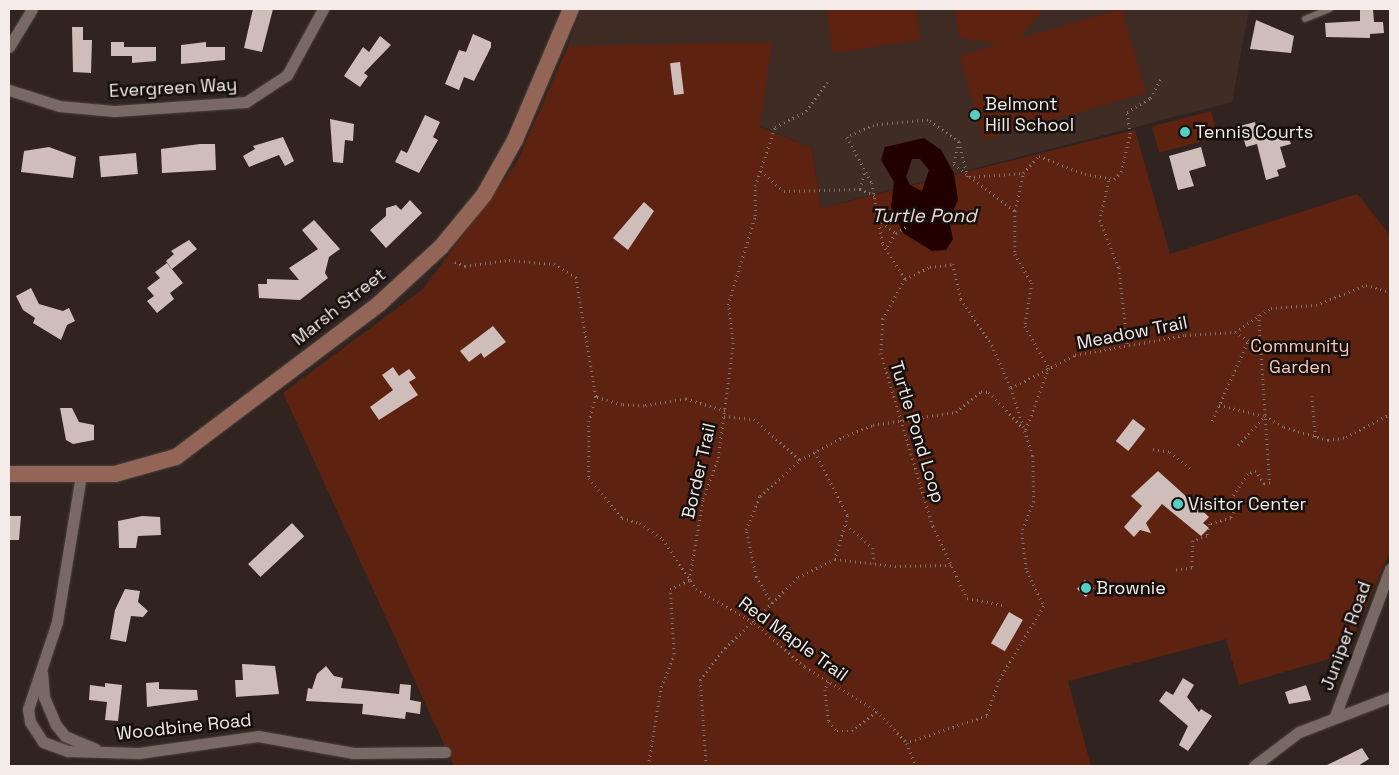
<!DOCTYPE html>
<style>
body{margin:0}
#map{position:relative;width:1399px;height:775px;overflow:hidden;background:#312420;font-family:"Space Grotesk",sans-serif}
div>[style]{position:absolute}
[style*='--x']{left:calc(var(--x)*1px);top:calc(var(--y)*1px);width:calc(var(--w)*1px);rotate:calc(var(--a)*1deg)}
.built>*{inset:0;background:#3f2c25}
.green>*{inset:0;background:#5d2310;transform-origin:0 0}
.water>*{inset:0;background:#200}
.building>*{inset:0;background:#cebdb8;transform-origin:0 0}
.path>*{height:2.5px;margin-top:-1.25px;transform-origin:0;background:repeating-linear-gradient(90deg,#7f7470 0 1px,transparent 0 5px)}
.roads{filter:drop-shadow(0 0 1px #4d433f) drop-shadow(0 0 1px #4d433f)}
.lane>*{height:5.5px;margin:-2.75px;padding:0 2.75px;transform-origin:2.75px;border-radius:2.75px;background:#786964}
.street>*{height:11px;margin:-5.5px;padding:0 5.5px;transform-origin:5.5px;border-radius:5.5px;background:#786964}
.secondary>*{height:16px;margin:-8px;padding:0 8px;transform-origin:8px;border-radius:8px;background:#936556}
.dots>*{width:14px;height:14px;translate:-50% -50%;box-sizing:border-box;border:2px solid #150f0d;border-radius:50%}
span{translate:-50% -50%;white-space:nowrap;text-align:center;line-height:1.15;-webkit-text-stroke:5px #150f0d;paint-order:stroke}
.street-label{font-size:18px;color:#f5ece9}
.poi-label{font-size:18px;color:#f5ece9}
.left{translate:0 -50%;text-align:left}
.park-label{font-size:18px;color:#f7c7b8}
.water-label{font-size:19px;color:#f2dad2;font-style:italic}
.frame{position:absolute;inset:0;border:10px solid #f5ece9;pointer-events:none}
</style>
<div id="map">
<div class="built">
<i style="clip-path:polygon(581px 9px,1249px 9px,1232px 102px,821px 208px,812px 148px,568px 46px)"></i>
</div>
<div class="green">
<i style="clip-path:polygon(826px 9px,916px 9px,921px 40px,833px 53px)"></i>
<i style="clip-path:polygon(954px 9px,1043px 9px,1020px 38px,1122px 9px,1146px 93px,983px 140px,960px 56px,998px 44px,960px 38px)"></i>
<i style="clip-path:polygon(772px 42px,760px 127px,812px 148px,821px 208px,1135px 130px,1170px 254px,1357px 194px,1390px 235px,1390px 551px,1346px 654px,1239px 685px,1226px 639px,1068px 681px,1091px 766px,454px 766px,283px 393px,423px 289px,516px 164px,568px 46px)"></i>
<i style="left:1211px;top:111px;width:27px;height:61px;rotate:75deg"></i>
</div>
<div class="water">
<i style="clip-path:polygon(evenodd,924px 138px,941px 150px,954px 173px,958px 200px,949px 220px,953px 239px,946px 250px,932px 251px,903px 233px,891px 207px,894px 182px,881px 160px,885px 147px,924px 138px,912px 159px,920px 159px,929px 170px,922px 191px,910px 185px,906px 177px,912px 159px)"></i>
</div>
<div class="building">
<i style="clip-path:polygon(253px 9px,273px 9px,262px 52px,244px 48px)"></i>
<i style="clip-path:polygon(1373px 9px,1374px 22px,1383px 22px,1384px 33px,1370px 34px,1370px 38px,1326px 37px,1325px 23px,1360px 21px,1360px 10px)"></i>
<i style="clip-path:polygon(1256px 20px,1294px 36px,1291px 53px,1250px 49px)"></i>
<i style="clip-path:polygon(72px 27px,83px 27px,83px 40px,92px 40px,91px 73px,73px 72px)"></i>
<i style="clip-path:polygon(473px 34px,491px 42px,491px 47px,474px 81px,464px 77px,459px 90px,445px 84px,459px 50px,466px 52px)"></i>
<i style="clip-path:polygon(380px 36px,391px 45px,364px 73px,368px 76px,360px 87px,344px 76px,363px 47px,369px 52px)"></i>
<i style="clip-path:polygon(111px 42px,124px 42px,124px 47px,156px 47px,156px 61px,132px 63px,132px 56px,111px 56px)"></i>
<i style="clip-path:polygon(206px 42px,206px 47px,225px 47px,225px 60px,181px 64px,181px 45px)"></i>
<i style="left:680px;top:62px;width:32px;height:10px;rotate:83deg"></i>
<i style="clip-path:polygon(425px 115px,440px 122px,433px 137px,438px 140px,419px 173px,395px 162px,401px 150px,407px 153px)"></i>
<i style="clip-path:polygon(330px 119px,354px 124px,353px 141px,345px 140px,343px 163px,333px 162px)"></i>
<i style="clip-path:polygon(1255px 122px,1259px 137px,1287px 132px,1291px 144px,1280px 147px,1286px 167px,1277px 170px,1279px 176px,1266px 180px,1257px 144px,1246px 147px,1240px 126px)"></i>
<i style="clip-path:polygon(283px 137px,294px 161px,285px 166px,279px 155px,249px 167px,243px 156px,255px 149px,253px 146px)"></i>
<i style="clip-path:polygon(200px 144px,215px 144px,216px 170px,162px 173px,161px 149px)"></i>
<i style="clip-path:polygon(49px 147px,76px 157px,73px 178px,21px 172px,24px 151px)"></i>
<i style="clip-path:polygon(1201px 147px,1206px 166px,1189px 171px,1194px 186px,1178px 190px,1169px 156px)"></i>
<i style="left:136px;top:153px;width:21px;height:37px;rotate:85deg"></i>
<i style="clip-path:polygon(410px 200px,422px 213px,386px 248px,370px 230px,386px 216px,386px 208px,396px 205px,401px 210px)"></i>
<i style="clip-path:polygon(644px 202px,654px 211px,628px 250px,613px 238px)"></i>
<i style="clip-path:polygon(314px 220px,340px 249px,329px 257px,325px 273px,328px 278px,300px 300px,259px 298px,258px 284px,267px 284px,267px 279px,299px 280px,289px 268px,318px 249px,302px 230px)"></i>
<i style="clip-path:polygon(189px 240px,197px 249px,172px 269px,166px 261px,174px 254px,171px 251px)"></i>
<i style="clip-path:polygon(167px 263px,183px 283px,170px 293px,174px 299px,157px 313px,147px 301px,154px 296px,147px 288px,160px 278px,155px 272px)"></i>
<i style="clip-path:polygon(31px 288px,39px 304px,63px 311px,69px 308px,75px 321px,67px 325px,61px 340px,33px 323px,35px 318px,23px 310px,16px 296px)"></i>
<i style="clip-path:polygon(493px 326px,506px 342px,484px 358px,481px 353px,469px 362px,460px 351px)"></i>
<i style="clip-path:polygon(393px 367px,399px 376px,409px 369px,416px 378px,409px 382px,418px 395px,379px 420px,370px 407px,393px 390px,382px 375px)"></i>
<i style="clip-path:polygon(60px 408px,72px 408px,79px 422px,94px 425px,94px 440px,73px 444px,66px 440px)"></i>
<i style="left:1133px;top:419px;width:16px;height:28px;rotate:38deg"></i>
<i style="clip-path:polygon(1158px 471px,1209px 517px,1203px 523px,1209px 528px,1201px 536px,1162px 504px,1146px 523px,1151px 533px,1140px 530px,1134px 537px,1124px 527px,1142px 506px,1131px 496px)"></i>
<i style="clip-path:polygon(9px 516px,21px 516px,19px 540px,9px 540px)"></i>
<i style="clip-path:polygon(142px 516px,160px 517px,161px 535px,138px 536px,136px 548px,119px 548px,118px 521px)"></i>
<i style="left:292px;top:523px;width:18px;height:60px;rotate:47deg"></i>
<i style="left:1085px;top:580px;width:12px;height:12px;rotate:42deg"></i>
<i style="clip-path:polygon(125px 589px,140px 591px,138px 602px,148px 611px,143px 617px,131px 616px,126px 642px,110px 639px,115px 610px)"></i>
<i style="left:1009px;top:612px;width:16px;height:36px;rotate:30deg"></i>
<i style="clip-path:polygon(242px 664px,275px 666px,279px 694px,236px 697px,235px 680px,243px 680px)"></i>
<i style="clip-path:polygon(326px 666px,334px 676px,343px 678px,341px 688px,399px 694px,400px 684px,411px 685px,410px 700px,421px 702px,420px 714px,406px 712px,405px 719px,362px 714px,363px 704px,306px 701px,308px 688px,312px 689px,317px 674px)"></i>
<i style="clip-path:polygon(1183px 678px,1194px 685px,1187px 697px,1199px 712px,1201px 709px,1212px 716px,1188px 751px,1179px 745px,1188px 726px,1159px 701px,1166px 691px,1173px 695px)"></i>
<i style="clip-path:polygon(159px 682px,159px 689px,197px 690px,198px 700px,147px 707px,146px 683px)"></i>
<i style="clip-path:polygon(105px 683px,122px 685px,118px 721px,105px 720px,107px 702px,89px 700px,90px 685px,105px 687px)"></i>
<i style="clip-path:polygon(1306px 685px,1311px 700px,1289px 704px,1285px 692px)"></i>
<i style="clip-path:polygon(1362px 748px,1369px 759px,1358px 766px,1325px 766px)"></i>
</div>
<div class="path">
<i style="--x:959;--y:142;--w:23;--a:103"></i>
<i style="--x:954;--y:164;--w:77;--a:37.6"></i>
<i style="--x:1015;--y:211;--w:43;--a:90"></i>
<i style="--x:1015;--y:254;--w:34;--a:60"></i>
<i style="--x:1032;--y:283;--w:44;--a:99.2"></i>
<i style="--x:1025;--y:326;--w:48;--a:60.3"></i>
<i style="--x:1049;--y:368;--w:69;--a:110.3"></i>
<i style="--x:761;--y:171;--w:30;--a:41"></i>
<i style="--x:784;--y:191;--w:76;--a:-1.5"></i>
<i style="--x:860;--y:189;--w:17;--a:24"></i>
<i style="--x:967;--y:177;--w:36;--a:-103"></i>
<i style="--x:959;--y:142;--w:38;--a:-145"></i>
<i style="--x:928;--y:120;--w:54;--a:174.7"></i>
<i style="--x:874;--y:125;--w:30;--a:156"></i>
<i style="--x:847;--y:137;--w:52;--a:61.5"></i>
<i style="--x:872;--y:183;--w:62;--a:79.8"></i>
<i style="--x:883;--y:244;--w:41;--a:57.8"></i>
<i style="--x:905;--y:279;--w:46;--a:118.8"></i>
<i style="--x:883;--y:319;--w:34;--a:93"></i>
<i style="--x:881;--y:353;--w:181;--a:73.3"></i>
<i style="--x:933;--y:526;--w:80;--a:64.7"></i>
<i style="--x:967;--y:598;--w:36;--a:11"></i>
<i style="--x:969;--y:177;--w:54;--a:-4.2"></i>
<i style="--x:1109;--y:181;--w:40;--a:103"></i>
<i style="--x:1100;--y:220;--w:52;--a:68.4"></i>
<i style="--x:1119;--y:268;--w:80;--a:83.5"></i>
<i style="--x:860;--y:189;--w:18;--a:-77"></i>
<i style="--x:1015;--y:211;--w:39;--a:-78"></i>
<i style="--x:1023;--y:173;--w:23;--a:-47"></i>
<i style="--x:1039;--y:156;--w:49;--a:21.4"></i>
<i style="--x:1085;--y:174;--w:29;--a:10"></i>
<i style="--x:1114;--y:179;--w:10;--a:-45"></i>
<i style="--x:1121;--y:172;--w:39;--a:-77"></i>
<i style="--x:1130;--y:134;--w:22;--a:-98"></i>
<i style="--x:1127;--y:112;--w:27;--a:-31"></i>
<i style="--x:1150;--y:98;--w:24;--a:-60"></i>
<i style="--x:882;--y:222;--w:18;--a:38"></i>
<i style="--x:896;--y:233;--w:19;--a:122"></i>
<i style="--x:896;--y:233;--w:13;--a:-32"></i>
<i style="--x:455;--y:262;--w:11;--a:22"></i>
<i style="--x:465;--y:266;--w:44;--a:-7.8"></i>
<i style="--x:509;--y:260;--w:45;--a:5.1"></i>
<i style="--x:554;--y:264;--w:26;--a:31"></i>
<i style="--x:576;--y:277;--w:122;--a:80.5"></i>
<i style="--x:905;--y:279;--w:28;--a:-26"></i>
<i style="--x:930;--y:267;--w:23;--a:-7"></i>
<i style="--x:953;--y:264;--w:36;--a:77"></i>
<i style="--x:961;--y:299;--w:55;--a:56"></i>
<i style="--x:992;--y:345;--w:47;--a:66.2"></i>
<i style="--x:1011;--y:388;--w:71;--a:72.1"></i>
<i style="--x:1033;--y:456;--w:45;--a:88.7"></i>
<i style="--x:1034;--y:501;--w:34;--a:111"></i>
<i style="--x:1022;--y:533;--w:38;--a:83"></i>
<i style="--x:1027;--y:571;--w:39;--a:64"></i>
<i style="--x:1044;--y:606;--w:87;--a:121"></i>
<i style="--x:999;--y:681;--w:37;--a:109"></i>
<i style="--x:987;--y:716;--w:84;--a:161.4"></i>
<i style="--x:1259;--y:315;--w:33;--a:87"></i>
<i style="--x:1235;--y:332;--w:43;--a:-33.7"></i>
<i style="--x:1271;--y:308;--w:45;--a:-3.8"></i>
<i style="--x:1316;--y:305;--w:54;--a:-21.8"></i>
<i style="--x:1366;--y:285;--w:25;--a:16"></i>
<i style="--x:1011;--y:388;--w:72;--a:-27.3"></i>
<i style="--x:1075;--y:355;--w:112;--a:-10.3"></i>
<i style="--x:1185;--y:335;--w:50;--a:-3.4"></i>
<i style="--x:1235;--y:332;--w:31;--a:33"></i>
<i style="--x:1261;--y:349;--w:134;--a:86.2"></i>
<i style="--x:1270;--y:483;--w:6;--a:171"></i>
<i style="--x:1264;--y:484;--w:15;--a:-122"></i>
<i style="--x:1256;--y:471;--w:9;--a:159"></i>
<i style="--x:1248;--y:474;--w:30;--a:124"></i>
<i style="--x:1231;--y:499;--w:13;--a:77"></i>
<i style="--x:1234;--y:512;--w:7;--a:117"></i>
<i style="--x:1231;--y:518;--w:22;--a:164"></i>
<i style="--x:1210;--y:524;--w:12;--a:104"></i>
<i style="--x:1207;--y:536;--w:15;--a:160"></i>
<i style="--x:1193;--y:541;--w:27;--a:92"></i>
<i style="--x:1192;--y:568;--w:16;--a:173"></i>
<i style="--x:1312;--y:396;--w:43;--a:84.7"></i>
<i style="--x:1219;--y:405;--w:46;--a:13.7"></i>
<i style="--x:725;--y:411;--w:41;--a:-162.9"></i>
<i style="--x:686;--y:399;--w:43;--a:170.5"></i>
<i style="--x:644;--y:406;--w:22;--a:-177"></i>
<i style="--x:622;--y:405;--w:27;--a:-163"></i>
<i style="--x:596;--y:397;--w:25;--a:106"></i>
<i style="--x:589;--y:421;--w:57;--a:90"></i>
<i style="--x:589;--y:478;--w:52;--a:50.5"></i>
<i style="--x:622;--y:518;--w:19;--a:16"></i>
<i style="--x:640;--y:523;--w:28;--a:35"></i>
<i style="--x:663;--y:539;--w:60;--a:56.6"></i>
<i style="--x:696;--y:589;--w:68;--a:30"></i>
<i style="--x:755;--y:623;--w:67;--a:41.3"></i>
<i style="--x:805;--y:667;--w:84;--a:31.4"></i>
<i style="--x:877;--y:711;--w:44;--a:46.8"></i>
<i style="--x:907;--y:743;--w:25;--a:69"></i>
<i style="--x:724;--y:416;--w:30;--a:6"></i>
<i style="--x:754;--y:419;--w:62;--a:41.7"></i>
<i style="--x:1212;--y:421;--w:88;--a:-65.8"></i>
<i style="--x:1238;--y:445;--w:40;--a:-47"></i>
<i style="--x:1265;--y:416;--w:22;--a:30"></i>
<i style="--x:1284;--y:427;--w:46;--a:16.5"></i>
<i style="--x:1328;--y:440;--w:18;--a:-9"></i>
<i style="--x:1346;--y:437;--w:50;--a:-27.6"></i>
<i style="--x:1153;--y:449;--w:17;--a:10"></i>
<i style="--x:1170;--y:452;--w:26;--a:39"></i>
<i style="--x:815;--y:452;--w:72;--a:62.7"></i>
<i style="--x:848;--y:516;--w:45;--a:106.8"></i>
<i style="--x:846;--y:525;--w:35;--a:40"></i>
<i style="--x:873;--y:548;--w:15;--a:86"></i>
<i style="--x:772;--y:603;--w:37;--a:-45"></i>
<i style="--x:798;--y:577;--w:41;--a:-25.9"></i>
<i style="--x:835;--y:559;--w:60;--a:6.7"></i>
<i style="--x:895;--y:566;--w:56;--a:-1"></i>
<i style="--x:829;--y:682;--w:9;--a:117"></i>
<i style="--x:825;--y:690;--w:31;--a:83"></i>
<i style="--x:829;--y:721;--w:13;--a:51"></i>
<i style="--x:837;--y:731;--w:15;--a:0"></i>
<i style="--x:852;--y:731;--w:32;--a:-39"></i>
<i style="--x:648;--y:766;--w:80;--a:-80.7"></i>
<i style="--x:661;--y:687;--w:35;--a:-68"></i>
<i style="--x:674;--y:654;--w:65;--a:-93.5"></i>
<i style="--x:670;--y:589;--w:21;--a:-25"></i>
<i style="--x:689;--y:580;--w:82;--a:-80.2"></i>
<i style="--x:703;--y:499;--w:44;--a:-69.9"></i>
<i style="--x:718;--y:458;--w:115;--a:-82.5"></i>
<i style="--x:733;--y:344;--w:39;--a:-97"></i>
<i style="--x:728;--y:305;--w:93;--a:-73.1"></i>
<i style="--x:755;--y:216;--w:30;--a:-90"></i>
<i style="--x:755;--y:186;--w:62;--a:-71.3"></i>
<i style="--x:775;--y:127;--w:35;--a:-27"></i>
<i style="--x:806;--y:111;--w:36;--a:-54"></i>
<i style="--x:706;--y:766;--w:86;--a:-94"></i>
<i style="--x:700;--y:680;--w:41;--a:-52"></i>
<i style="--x:725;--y:648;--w:65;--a:-43.8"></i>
<i style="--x:772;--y:603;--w:31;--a:-122"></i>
<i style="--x:756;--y:577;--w:48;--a:-102"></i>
<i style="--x:746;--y:530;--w:37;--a:-68"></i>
<i style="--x:760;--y:496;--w:54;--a:-42"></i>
<i style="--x:800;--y:460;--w:49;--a:-28.1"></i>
<i style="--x:843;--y:437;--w:32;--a:-22"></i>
<i style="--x:873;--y:425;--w:84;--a:-8.9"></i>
<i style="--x:956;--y:412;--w:33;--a:-40"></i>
<i style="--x:981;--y:391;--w:8;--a:7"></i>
<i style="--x:989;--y:392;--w:47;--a:46.7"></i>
</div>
<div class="roads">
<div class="lane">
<i style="--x:1305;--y:19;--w:27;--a:-22"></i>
</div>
<div class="street">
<i style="--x:9;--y:47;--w:44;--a:-58.8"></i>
<i style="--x:9;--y:90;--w:52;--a:17.7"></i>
<i style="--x:59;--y:106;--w:55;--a:5.2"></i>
<i style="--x:114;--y:111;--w:132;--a:-3.9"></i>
<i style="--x:246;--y:102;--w:49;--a:-33.4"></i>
<i style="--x:287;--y:75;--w:75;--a:-61.4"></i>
<i style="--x:81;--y:475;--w:149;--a:99.3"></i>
<i style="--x:57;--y:622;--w:92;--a:108.4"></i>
<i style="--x:28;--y:709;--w:13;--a:81"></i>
<i style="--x:30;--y:722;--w:24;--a:57"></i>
<i style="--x:43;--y:742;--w:27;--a:20"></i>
<i style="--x:68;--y:751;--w:71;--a:1.6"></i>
<i style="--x:139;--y:753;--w:120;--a:-8.1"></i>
<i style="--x:258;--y:736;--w:97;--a:10.1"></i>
<i style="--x:353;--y:753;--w:92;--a:-0.6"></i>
<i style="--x:42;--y:673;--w:24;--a:85"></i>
<i style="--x:44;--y:697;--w:30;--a:67"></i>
<i style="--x:56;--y:725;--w:14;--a:51"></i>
<i style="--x:65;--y:736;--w:33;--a:23"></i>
<i style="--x:1335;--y:716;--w:157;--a:-69.5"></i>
<i style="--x:1254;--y:766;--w:56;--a:-37.1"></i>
<i style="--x:1299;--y:732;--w:97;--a:-21"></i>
</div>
<div class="secondary">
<i style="--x:9;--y:474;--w:106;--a:0"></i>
<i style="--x:115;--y:474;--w:63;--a:-15.6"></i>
<i style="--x:176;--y:457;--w:254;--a:-37"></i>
<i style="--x:379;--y:304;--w:84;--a:-42.6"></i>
<i style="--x:441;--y:247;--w:67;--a:-50.4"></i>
<i style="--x:484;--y:195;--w:63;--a:-60.6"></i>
<i style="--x:515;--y:140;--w:142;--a:-66.9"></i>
</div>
</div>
<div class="dots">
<i style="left:975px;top:115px;background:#55cec5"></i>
<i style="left:1185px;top:132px;background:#55cec5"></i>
<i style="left:1178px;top:504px;background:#55cec5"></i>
<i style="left:1086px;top:588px;background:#55cec5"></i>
</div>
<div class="street-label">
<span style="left:173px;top:88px;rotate:-3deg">Evergreen Way</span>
<span style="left:339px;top:307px;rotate:-38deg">Marsh Street</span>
<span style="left:1132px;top:333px;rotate:-11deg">Meadow Trail</span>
<span style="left:917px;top:432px;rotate:73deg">Turtle Pond Loop</span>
<span style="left:699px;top:471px;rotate:-77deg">Border Trail</span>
<span style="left:1346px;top:636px;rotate:-70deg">Juniper Road</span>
<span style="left:793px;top:639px;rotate:36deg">Red Maple Trail</span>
<span style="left:184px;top:727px;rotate:-6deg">Woodbine Road</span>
</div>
<div class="poi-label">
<span class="left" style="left:985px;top:115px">Belmont<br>Hill School</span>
<span class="left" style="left:1195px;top:132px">Tennis Courts</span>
<span class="left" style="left:1188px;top:504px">Visitor Center</span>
<span class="left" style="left:1096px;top:588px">Brownie</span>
</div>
<div class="park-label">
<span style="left:1300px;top:357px">Community<br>Garden</span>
</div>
<div class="water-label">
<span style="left:924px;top:216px">Turtle Pond</span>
</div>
<div class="frame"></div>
</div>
